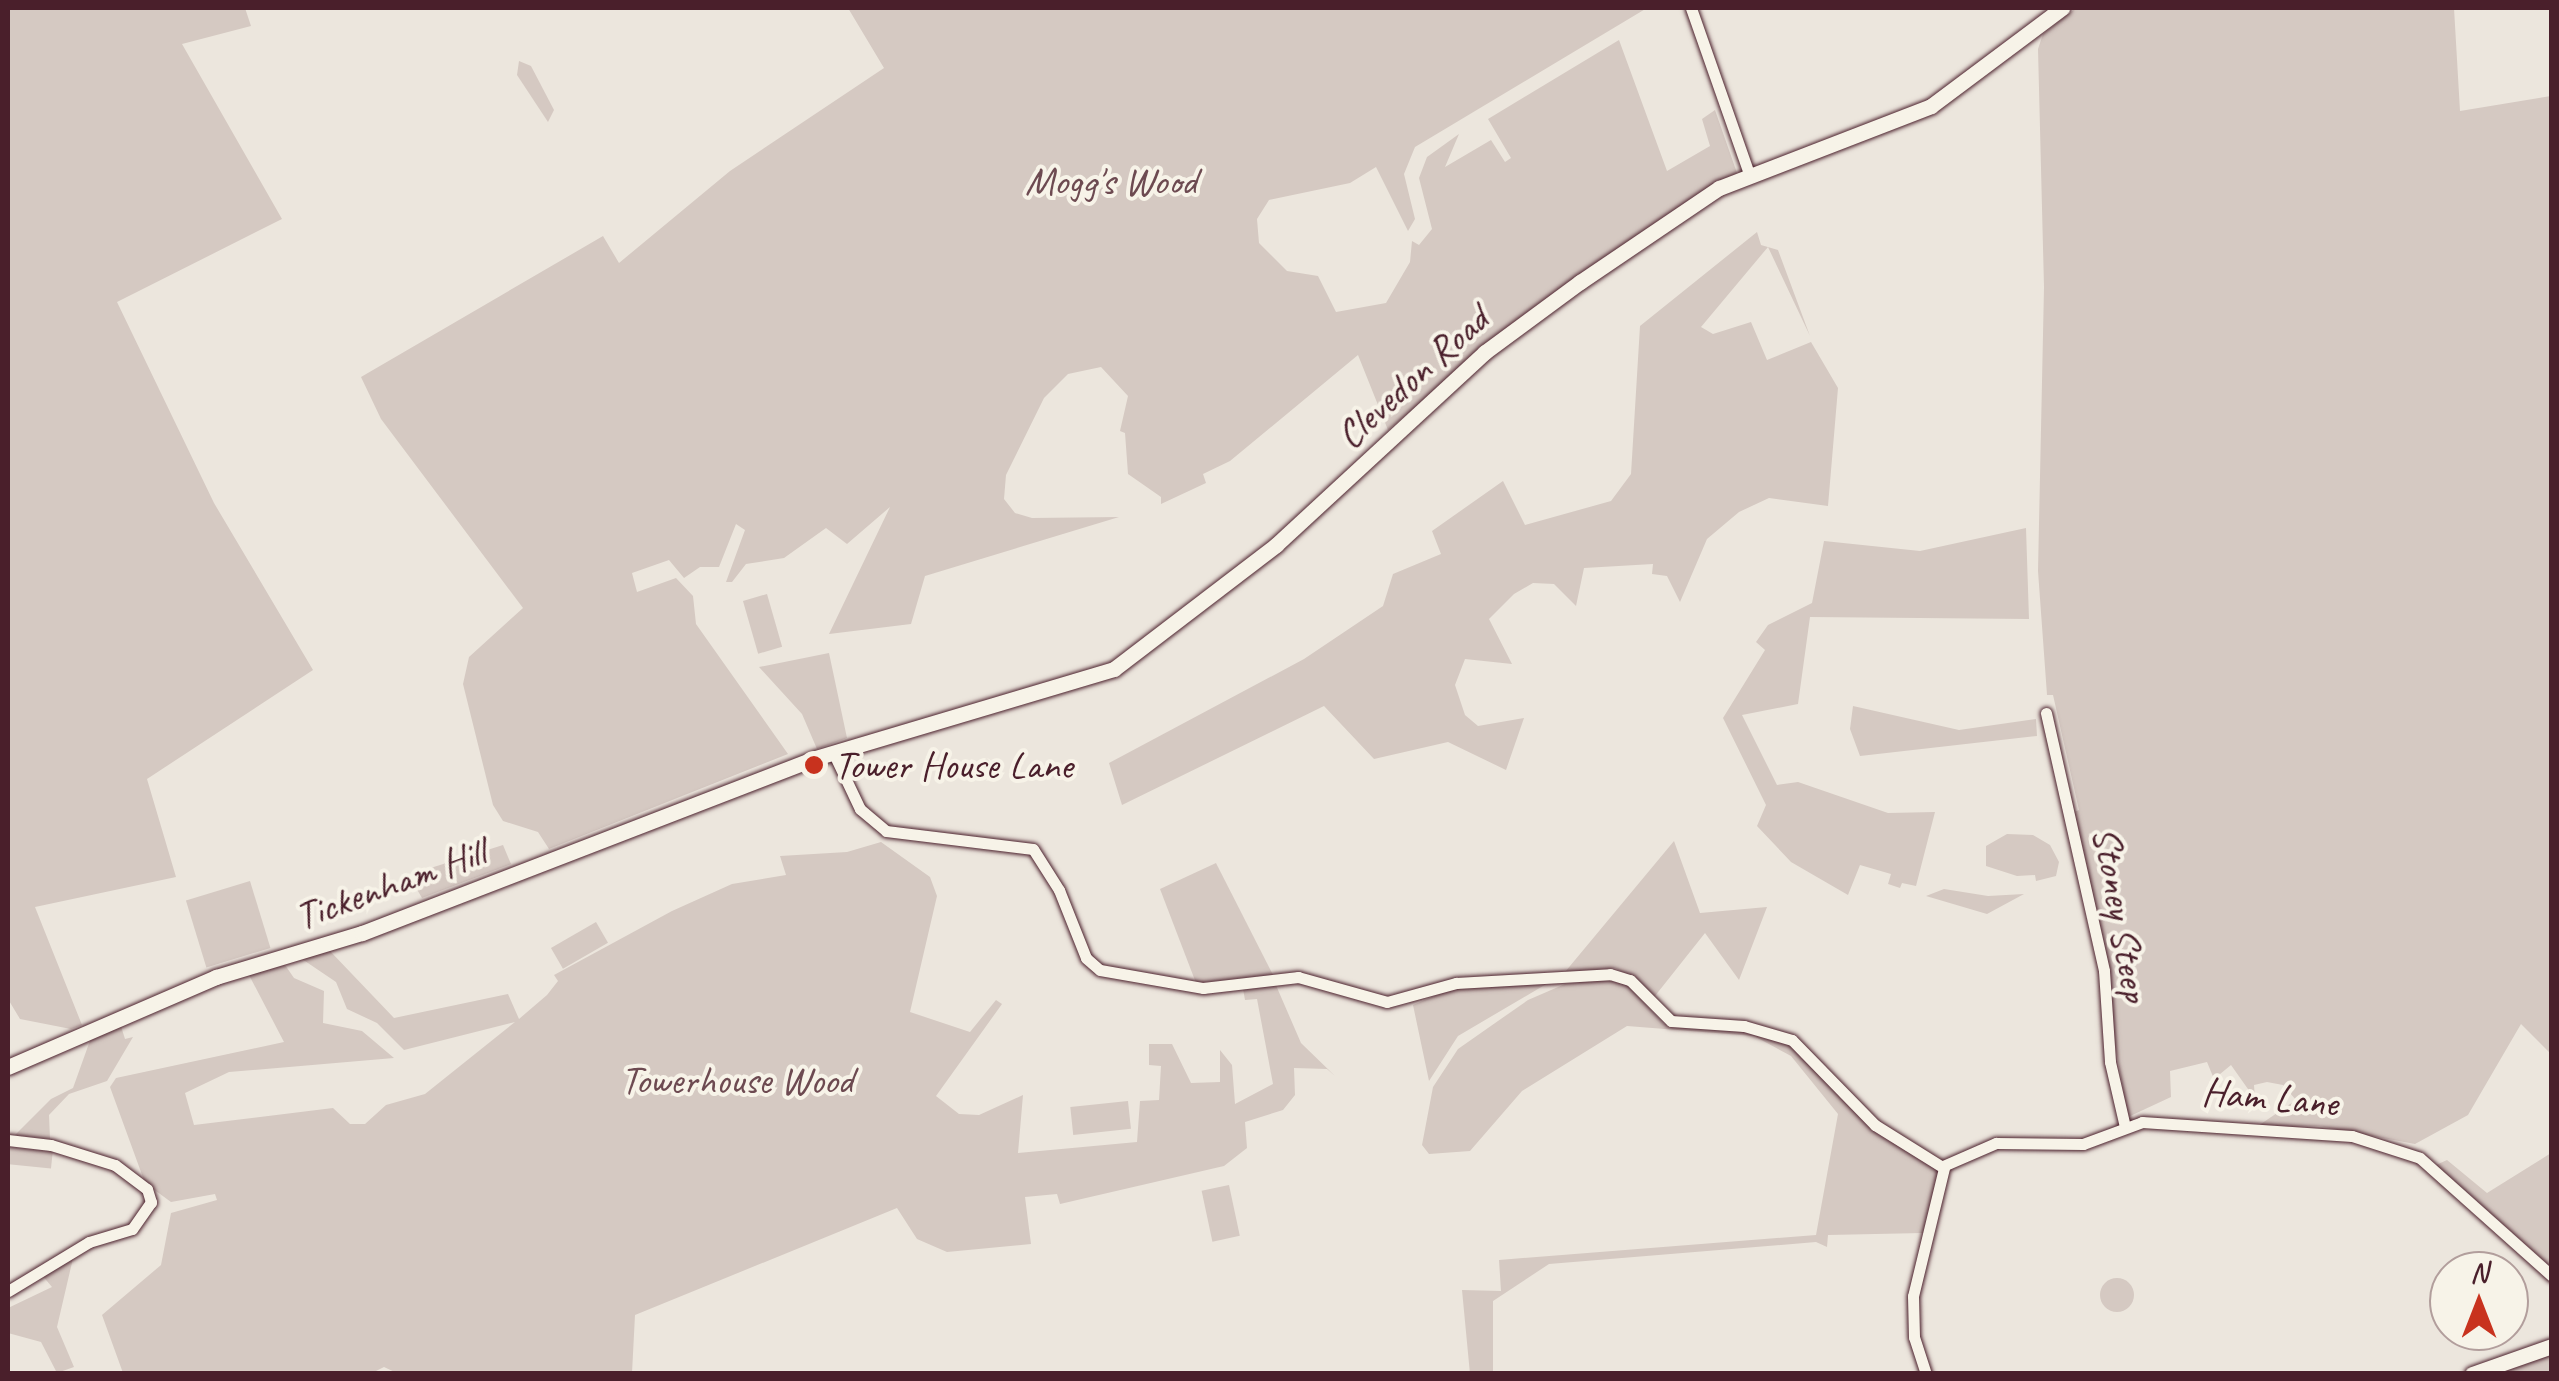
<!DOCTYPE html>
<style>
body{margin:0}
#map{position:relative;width:2559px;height:1381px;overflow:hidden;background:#ece6dd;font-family:Caveat,sans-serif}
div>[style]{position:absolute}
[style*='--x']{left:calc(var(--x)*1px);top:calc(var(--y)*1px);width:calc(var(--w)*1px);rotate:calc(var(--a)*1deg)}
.green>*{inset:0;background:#d5c9c2;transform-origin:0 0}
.round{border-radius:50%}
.roads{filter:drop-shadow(0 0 2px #4a1f2b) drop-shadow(0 0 2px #4a1f2b)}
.street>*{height:11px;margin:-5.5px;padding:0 5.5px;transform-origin:5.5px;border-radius:5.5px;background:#f7f3e8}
.secondary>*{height:15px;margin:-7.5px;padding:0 7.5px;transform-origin:7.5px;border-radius:7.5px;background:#f7f3e8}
.dots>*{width:28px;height:28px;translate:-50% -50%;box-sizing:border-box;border:5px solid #f7f3e8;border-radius:50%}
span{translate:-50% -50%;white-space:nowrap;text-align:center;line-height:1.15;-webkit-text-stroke:8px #f7f3e8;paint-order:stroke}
.park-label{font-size:40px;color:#6d4a51}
.street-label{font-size:40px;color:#4a1f2b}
.poi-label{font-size:40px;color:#4a1f2b}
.left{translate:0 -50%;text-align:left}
.frame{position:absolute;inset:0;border:10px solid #4a1f2b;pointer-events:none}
.north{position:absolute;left:2429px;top:1251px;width:100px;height:100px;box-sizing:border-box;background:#f7f3e8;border:2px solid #b29e9c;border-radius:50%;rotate:0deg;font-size:28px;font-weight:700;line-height:40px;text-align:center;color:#4a1f2b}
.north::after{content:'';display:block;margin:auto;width:35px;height:45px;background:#c8321e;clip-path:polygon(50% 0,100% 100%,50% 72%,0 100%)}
</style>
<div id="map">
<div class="green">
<i style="clip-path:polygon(8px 8px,245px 8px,251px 26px,182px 44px,282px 219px,117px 302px,214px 503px,313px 670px,147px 779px,176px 877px,35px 907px,82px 1025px,71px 1029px,20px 1019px,8px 999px)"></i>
<i style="clip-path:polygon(848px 8px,1647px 8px,1415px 147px,1404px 174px,1415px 219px,1408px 231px,1376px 167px,1350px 183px,1269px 200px,1257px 219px,1259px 243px,1287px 271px,1318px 276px,1336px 312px,1386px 303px,1410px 262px,1412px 241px,1419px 245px,1432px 229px,1419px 178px,1427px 157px,1459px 134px,1445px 167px,1491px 140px,1505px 162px,1511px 158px,1488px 119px,1619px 40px,1667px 171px,1710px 146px,1702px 119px,1715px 110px,1737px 173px,1543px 301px,1388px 430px,1358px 355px,1230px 461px,1203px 474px,1206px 483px,1161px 504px,1161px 497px,1128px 474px,1125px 433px,1120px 431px,1128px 396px,1101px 367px,1068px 374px,1044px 398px,1006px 475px,1004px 499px,1015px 513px,1032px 518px,1119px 517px,925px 576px,911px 624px,829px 634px,890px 507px,847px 544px,826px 528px,784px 558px,746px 564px,732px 582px,726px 582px,745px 530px,736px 524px,719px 567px,700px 567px,684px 578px,669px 560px,632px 573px,637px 592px,676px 578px,693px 596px,696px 624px,788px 754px,549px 849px,538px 832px,503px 821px,493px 805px,463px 684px,469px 657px,523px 608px,381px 419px,361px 377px,603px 236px,619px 263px,730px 171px,884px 68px)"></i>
<i style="clip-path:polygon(2076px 8px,2454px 8px,2460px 111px,2551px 96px,2551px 1054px,2521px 1024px,2468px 1115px,2415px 1144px,2319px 1126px,2255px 1128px,2296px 1100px,2283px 1085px,2267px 1082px,2254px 1085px,2255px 1099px,2231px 1065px,2214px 1079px,2207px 1062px,2170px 1071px,2171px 1097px,2128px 1117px,2074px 812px,2079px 810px,2053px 695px,2047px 695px,2038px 571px,2044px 287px,2038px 49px,2043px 34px)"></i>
<i style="clip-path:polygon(519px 61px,531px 66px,554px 110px,548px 122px,517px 75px)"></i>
<i style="clip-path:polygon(1757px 232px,1761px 245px,1778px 250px,1810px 336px,1768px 247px,1701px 327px,1713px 334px,1751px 322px,1767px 360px,1811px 342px,1838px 388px,1828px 506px,1769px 498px,1739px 512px,1707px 539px,1680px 602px,1667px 576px,1652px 574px,1653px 564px,1584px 568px,1576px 606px,1554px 584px,1533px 583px,1514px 594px,1489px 619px,1512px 664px,1465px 659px,1455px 685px,1465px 715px,1478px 726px,1524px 718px,1506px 770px,1448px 742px,1374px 759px,1324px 706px,1122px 805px,1109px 763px,1304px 659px,1383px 606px,1393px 574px,1441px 554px,1432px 531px,1503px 481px,1525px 525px,1611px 501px,1631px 474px,1640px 326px)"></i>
<i style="clip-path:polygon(2026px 528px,2029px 619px,1810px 617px,1798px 704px,1742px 715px,1777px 785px,1798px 782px,1888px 813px,1935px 812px,1916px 886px,1902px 883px,1900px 888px,1888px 884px,1891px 874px,1860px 865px,1848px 895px,1791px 862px,1757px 826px,1766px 805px,1723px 718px,1765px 650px,1756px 642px,1768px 625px,1812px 603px,1824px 541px,1920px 551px)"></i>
<i style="left:767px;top:594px;width:55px;height:25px;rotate:74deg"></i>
<i style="clip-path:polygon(829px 653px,847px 738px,817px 749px,802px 714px,759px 667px)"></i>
<i style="clip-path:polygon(1853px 706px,1959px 730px,2036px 719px,2037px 736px,1860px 756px,1850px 729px)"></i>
<i style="clip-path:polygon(2007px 834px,2033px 835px,2050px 845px,2059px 862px,2056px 876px,2036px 881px,2035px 875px,2017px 876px,1986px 866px,1986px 846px)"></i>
<i style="clip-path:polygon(1674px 841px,1700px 913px,1767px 907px,1739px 980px,1705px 933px,1651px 1001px,1636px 979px,1615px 968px,1565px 972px)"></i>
<i style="clip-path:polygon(881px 842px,930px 877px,937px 896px,910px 1012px,970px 1032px,996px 1000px,1002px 1004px,936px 1096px,959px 1114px,979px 1115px,1023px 1095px,1018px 1153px,1137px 1142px,1140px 1101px,1159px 1100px,1161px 1066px,1149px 1065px,1149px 1044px,1172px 1044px,1191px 1083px,1220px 1082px,1220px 1050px,1232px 1065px,1235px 1104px,1273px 1084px,1257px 999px,1245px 1000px,1243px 989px,1275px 983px,1301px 1043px,1335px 1076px,1327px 1069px,1294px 1068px,1295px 1095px,1283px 1110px,1245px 1122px,1247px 1148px,1224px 1166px,1060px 1204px,1057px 1194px,1025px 1197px,1031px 1244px,947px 1252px,917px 1239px,897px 1208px,635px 1315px,632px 1373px,399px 1374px,384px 1367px,370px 1374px,123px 1373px,102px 1315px,161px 1265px,171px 1213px,217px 1200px,215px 1194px,171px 1202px,145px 1183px,110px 1087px,116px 1078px,284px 1042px,249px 975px,285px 965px,294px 978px,324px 991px,323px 1023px,362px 1031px,394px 1058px,229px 1072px,185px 1093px,194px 1125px,333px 1108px,350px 1124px,365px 1124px,386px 1105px,425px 1094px,515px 1022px,404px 1050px,377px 1023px,347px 1009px,336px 982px,302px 959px,330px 951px,394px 1018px,508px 994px,519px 1019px,547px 995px,558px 981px,554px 975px,672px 911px,732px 884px,786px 875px,780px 856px,847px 852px)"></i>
<i style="clip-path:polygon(503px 845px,511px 864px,422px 898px,415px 886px,418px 872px)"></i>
<i style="clip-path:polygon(1216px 863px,1273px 975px,1196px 983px,1160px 889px)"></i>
<i style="left:250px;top:881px;width:70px;height:67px;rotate:73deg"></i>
<i style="clip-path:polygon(1944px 889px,1988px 896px,2024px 894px,1987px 914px,1926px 896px)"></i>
<i style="left:596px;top:922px;width:24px;height:52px;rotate:60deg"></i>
<i style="clip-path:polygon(1603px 979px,1627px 985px,1664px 1024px,1724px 1027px,1790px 1042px,1876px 1132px,1940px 1167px,1923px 1233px,1828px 1235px,1827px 1247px,1816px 1242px,1549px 1264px,1493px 1301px,1493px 1373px,1470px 1374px,1462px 1290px,1501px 1291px,1499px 1260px,1816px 1235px,1838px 1114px,1791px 1056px,1754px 1036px,1627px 1026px,1522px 1091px,1470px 1151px,1429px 1154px,1422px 1145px,1433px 1087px,1458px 1049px,1528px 1000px,1565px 984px)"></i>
<i style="clip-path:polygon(1548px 983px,1458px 1036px,1429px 1081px,1413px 1005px,1451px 989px)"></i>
<i style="clip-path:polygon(120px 1023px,125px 1039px,133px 1037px,107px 1081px,69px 1094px,49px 1115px,50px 1139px,15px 1135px,51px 1099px,73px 1088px,92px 1035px)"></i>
<i style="left:1128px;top:1101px;width:28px;height:58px;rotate:84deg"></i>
<i style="left:8px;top:1147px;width:45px;height:17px;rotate:6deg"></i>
<i style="clip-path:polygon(2551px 1153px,2551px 1267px,2436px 1165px,2447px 1160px,2487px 1193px)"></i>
<i style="left:1229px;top:1185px;width:52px;height:28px;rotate:78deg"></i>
<i style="clip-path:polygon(74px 1254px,57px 1327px,74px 1367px,57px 1373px,41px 1342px,8px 1333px,8px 1308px,52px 1287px,41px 1274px)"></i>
<i class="round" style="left:2100px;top:1278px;width:34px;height:34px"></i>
<i style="clip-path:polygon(2551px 1353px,2551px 1373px,2489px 1374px)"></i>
</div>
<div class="roads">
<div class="street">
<i style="--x:1691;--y:8;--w:176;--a:70.7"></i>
<i style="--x:2046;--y:713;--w:264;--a:77.3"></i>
<i style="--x:2104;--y:971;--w:91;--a:86.2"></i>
<i style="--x:2110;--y:1062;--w:67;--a:77"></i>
<i style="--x:833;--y:752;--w:63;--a:64.7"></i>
<i style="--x:860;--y:809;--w:34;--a:40"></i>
<i style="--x:886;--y:831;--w:148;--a:7"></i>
<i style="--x:1033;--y:849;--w:49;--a:57.6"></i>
<i style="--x:1059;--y:890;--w:73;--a:68.3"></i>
<i style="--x:1086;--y:958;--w:18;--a:41"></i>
<i style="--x:1100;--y:970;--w:105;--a:9.9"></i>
<i style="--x:1203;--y:988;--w:96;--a:-6.6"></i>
<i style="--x:1298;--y:977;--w:92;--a:15.7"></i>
<i style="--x:1387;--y:1002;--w:72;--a:-15.4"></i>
<i style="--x:1456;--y:983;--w:154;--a:-3.3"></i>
<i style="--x:1610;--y:974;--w:21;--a:17"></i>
<i style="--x:1630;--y:980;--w:58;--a:45"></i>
<i style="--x:1671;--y:1021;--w:73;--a:3.9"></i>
<i style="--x:1744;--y:1026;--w:50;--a:16.3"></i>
<i style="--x:1792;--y:1040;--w:119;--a:45.7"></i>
<i style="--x:1875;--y:1125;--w:81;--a:31.9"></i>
<i style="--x:1944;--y:1168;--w:132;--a:103.6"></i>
<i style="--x:1913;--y:1296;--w:41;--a:88.6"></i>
<i style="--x:1914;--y:1337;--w:39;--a:72"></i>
<i style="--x:8;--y:1140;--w:43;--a:6.6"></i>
<i style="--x:51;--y:1145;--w:67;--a:17.4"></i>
<i style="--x:115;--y:1165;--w:40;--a:37"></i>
<i style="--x:147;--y:1189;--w:14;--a:73"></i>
<i style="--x:151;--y:1202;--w:33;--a:125"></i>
<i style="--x:132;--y:1229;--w:45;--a:163.2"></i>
<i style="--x:89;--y:1242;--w:95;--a:148.8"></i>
<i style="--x:1943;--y:1166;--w:58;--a:-23.5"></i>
<i style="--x:1996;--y:1143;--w:87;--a:0.7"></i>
<i style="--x:2083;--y:1144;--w:63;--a:-20.4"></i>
<i style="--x:2142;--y:1122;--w:210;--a:3.8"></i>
<i style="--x:2352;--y:1136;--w:71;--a:17.9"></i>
<i style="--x:2420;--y:1158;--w:177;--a:41.8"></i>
</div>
<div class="secondary">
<i style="--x:8;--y:1067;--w:227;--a:-23.4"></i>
<i style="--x:216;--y:977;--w:152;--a:-16.8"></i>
<i style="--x:362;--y:933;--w:482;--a:-21.1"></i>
<i style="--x:812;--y:759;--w:315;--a:-16.6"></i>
<i style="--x:1114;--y:669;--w:204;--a:-37.4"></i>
<i style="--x:1276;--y:545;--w:284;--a:-42.7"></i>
<i style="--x:1485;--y:352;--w:118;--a:-36.4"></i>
<i style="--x:1580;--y:282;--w:168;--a:-34.1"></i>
<i style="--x:1719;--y:188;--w:227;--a:-21.1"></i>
<i style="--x:1931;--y:106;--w:164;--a:-36.8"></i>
<i style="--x:2472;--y:1374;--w:85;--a:-19.3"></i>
</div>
</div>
<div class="dots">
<i style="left:814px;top:765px;background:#c8321e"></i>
</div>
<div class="park-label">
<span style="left:1111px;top:181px">Mogg's Wood</span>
<span style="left:737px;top:1080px">Towerhouse Wood</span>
</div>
<div class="street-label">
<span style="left:1412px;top:377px;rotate:-42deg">Clevedon Road</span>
<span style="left:390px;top:884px;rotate:-20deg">Tickenham Hill</span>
<span style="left:2121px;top:914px;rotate:80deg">Stoney Steep</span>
<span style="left:2270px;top:1097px;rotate:5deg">Ham Lane</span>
</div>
<div class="poi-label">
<span class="left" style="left:834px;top:765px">Tower House Lane</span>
</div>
<div class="frame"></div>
<div class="north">N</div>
</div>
